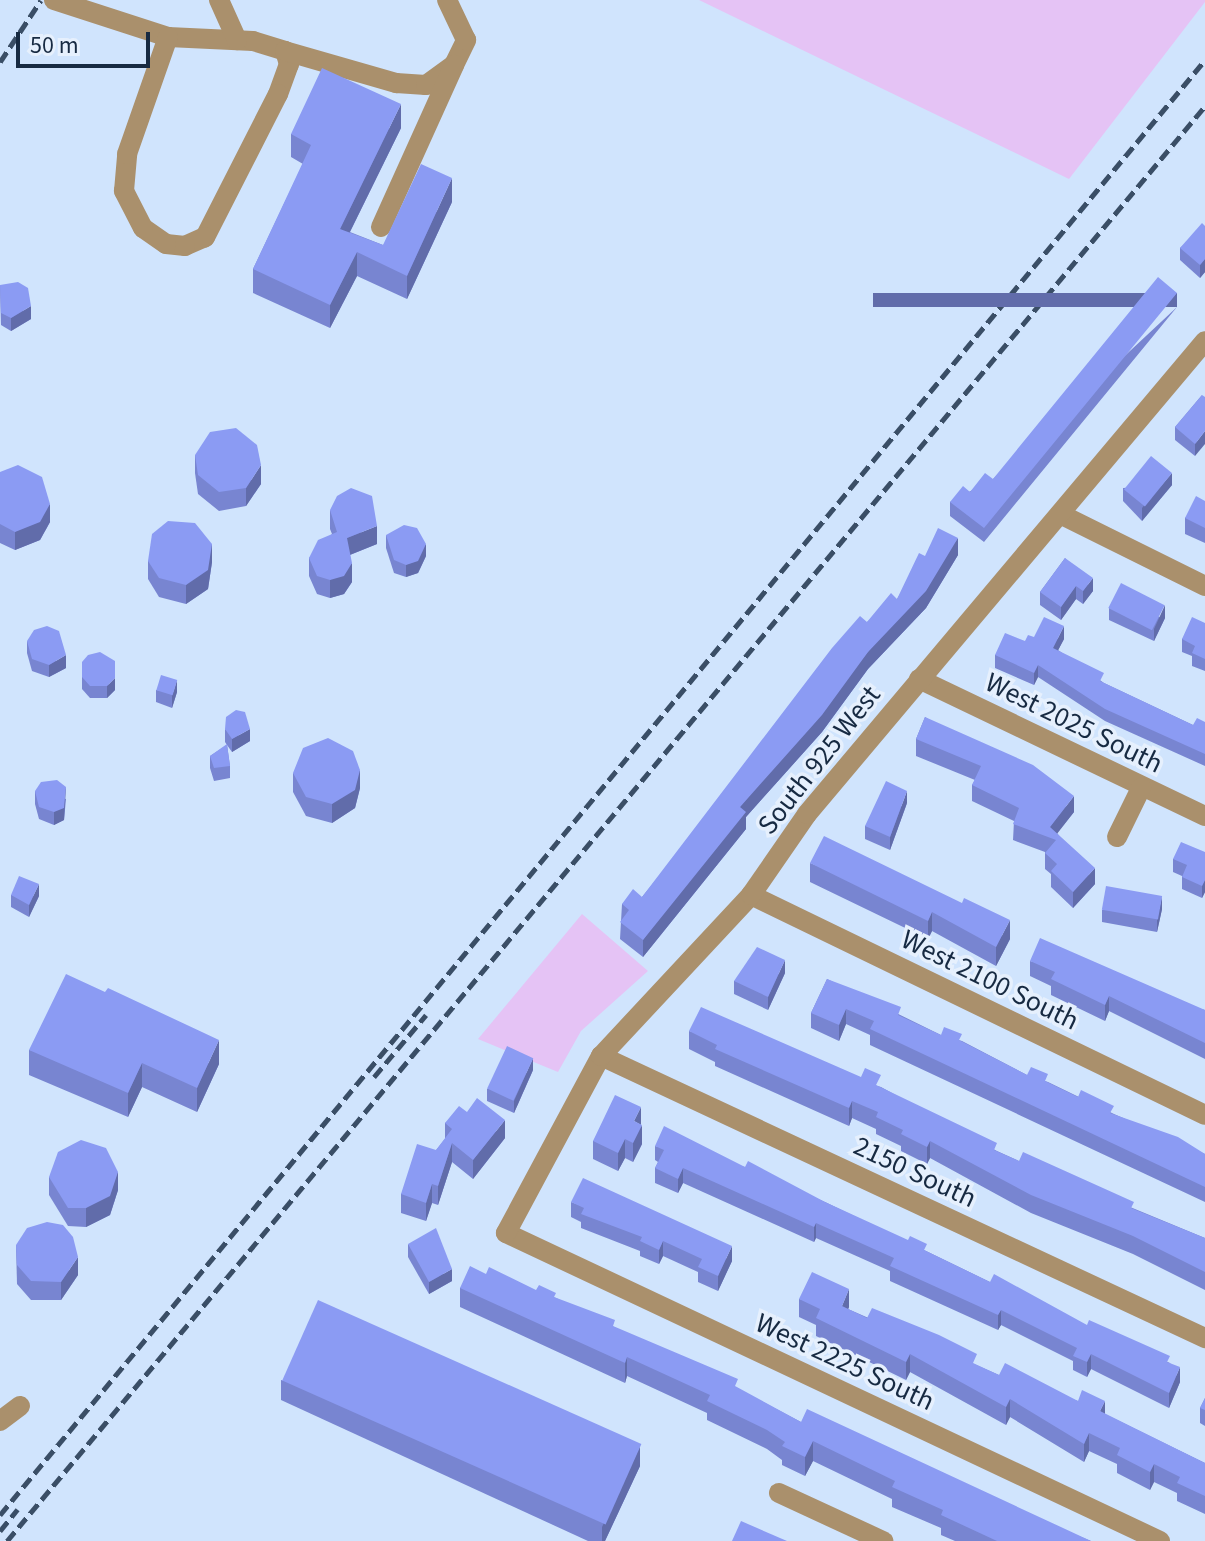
<!DOCTYPE html>
<style>
body{margin:0}
#map{position:relative;width:1205px;height:1541px;overflow:hidden;background:#d0e4fd;font-family:"Source Sans 3",sans-serif}
div>[style]{position:absolute}
[style*='--x']{left:calc(var(--x)*1px);top:calc(var(--y)*1px);width:calc(var(--w)*1px);rotate:calc(var(--a)*1deg)}
.green>*{inset:0;background:#e5c3f5}
.minor>*{height:20px;margin:-10px;padding:0 10px;transform-origin:10px;border-radius:10px;background:#aa906c}
.rail>*{height:5px;margin-top:-2.5px;transform-origin:0;background:repeating-linear-gradient(90deg,#3a4e66 0 12px,transparent 0 18px)}
.wall>*{inset:0;background:#7885d1}
.shaded-wall>*{inset:0;background:#616caa;transform-origin:0 0}
.building>*{inset:0;background:#8b9bf3;transform-origin:0 0}
span{translate:-50% -50%;white-space:nowrap;text-align:center;line-height:1.15;-webkit-text-stroke:7px #e6f0fd;paint-order:stroke}
.street-label{font-size:28px;color:#172a42}
.scale{position:absolute;left:16px;top:32px;width:134px;height:36px;box-sizing:border-box;border:4px solid #172a42;border-top:0;padding-left:10px;font-size:24px;line-height:28px;white-space:nowrap;color:#172a42;-webkit-text-stroke:6px #e6f0fd;paint-order:stroke}
</style>
<div id="map">
<div class="green">
<i style="clip-path:polygon(699px 0,1205px 0,1205px 2px,1069px 179px)"></i>
<i style="clip-path:polygon(582px 914px,648px 971px,581px 1031px,558px 1072px,478px 1039px)"></i>
</div>
<div class="minor">
<i style="--x:54;--y:0;--w:120;--a:18"></i>
<i style="--x:168;--y:37;--w:85;--a:2.7"></i>
<i style="--x:253;--y:41;--w:34;--a:17"></i>
<i style="--x:285;--y:51;--w:14;--a:73"></i>
<i style="--x:289;--y:64;--w:32;--a:110"></i>
<i style="--x:278;--y:94;--w:161;--a:117"></i>
<i style="--x:205;--y:237;--w:22;--a:156"></i>
<i style="--x:185;--y:246;--w:19;--a:-174"></i>
<i style="--x:166;--y:244;--w:28;--a:-145"></i>
<i style="--x:143;--y:228;--w:42;--a:-117.2"></i>
<i style="--x:124;--y:191;--w:37;--a:-85"></i>
<i style="--x:127;--y:154;--w:124;--a:-70.7"></i>
<i style="--x:219;--y:0;--w:44;--a:65.8"></i>
<i style="--x:285;--y:51;--w:116;--a:16.1"></i>
<i style="--x:396;--y:83;--w:30;--a:4"></i>
<i style="--x:426;--y:85;--w:34;--a:-36"></i>
<i style="--x:454;--y:65;--w:28;--a:-64"></i>
<i style="--x:466;--y:40;--w:44;--a:-115.4"></i>
<i style="--x:381;--y:227;--w:178;--a:-65.7"></i>
<i style="--x:1060;--y:514;--w:162;--a:26.4"></i>
<i style="--x:919;--y:679;--w:317;--a:25.6"></i>
<i style="--x:1117;--y:837;--w:55;--a:-63.9"></i>
<i style="--x:751;--y:895;--w:504;--a:25.85"></i>
<i style="--x:601;--y:1056;--w:667;--a:25.03"></i>
<i style="--x:0;--y:1421;--w:25;--a:-37"></i>
<i style="--x:779;--y:1493;--w:115;--a:24.8"></i>
<i style="--x:1160;--y:1541;--w:723;--a:-154.78"></i>
<i style="--x:506;--y:1233;--w:201;--a:-61.8"></i>
<i style="--x:601;--y:1056;--w:220;--a:-47"></i>
<i style="--x:751;--y:895;--w:98;--a:-55.3"></i>
<i style="--x:807;--y:814;--w:618;--a:-49.92"></i>
</div>
<div class="rail">
<i style="--x:0;--y:62;--w:74;--a:-56.5"></i>
<i style="--x:374;--y:1077;--w:81;--a:-50"></i>
<i style="--x:0;--y:1515;--w:1889;--a:-50.37"></i>
<i style="--x:0;--y:1531;--w:28;--a:-51"></i>
<i style="--x:7;--y:1541;--w:1869;--a:-50.14"></i>
</div>
<div class="wall">
<i style="clip-path:polygon(401px 128px,350px 232px,383px 245px,452px 202px,407px 299px,357px 276px,330px 328px,253px 293px,253px 269px,303px 164px,291px 157px,291px 134px)"></i>
<i style="clip-path:polygon(1205px 226px,1205px 272px,1200px 278px,1180px 260px,1180px 248px)"></i>
<i style="clip-path:polygon(0 285px,31px 319px,11px 331px,1px 325px)"></i>
<i style="clip-path:polygon(1177px 307px,984px 542px,950px 516px,950px 502px,993px 479px)"></i>
<i style="clip-path:polygon(1202px 395px,1195px 456px,1175px 440px,1175px 427px)"></i>
<i style="clip-path:polygon(195px 455px,261px 484px,246px 506px,219px 511px,198px 494px,195px 473px)"></i>
<i style="clip-path:polygon(0 472px,50px 522px,40px 540px,15px 550px,0 543px)"></i>
<i style="clip-path:polygon(1172px 485px,1142px 521px,1123px 501px,1123px 488px)"></i>
<i style="clip-path:polygon(1205px 501px,1205px 543px,1185px 534px,1185px 518px)"></i>
<i style="clip-path:polygon(330px 510px,377px 544px,350px 555px,352px 582px,344px 594px,330px 598px,317px 594px,309px 576px,309px 558px,332px 534px,330px 529px)"></i>
<i style="clip-path:polygon(386px 535px,426px 556px,418px 573px,406px 577px,394px 573px,386px 548px)"></i>
<i style="clip-path:polygon(958px 555px,926px 608px,868px 669px,822px 732px,746px 817px,746px 829px,643px 957px,620px 939px,622px 904px,642px 897px,867px 622px,897px 599px,925px 556px)"></i>
<i style="clip-path:polygon(1065px 558px,1093px 591px,1083px 604px,1076px 599px,1061px 620px,1040px 605px,1040px 592px)"></i>
<i style="clip-path:polygon(148px 561px,212px 562px,208px 589px,186px 604px,159px 597px,148px 579px)"></i>
<i style="clip-path:polygon(1109px 608px,1165px 618px,1154px 641px,1109px 620px)"></i>
<i style="clip-path:polygon(1205px 623px,1205px 671px,1192px 666px,1192px 656px,1182px 652px,1182px 639px)"></i>
<i style="clip-path:polygon(1034px 637px,1064px 639px,1058px 650px,1104px 683px,1193px 725px,1205px 722px,1205px 766px,1105px 721px,1038px 677px,1034px 685px,995px 668px,995px 655px)"></i>
<i style="clip-path:polygon(27px 641px,66px 668px,49px 677px,32px 671px,27px 653px)"></i>
<i style="clip-path:polygon(82px 662px,115px 690px,107px 698px,90px 698px,82px 689px)"></i>
<i style="clip-path:polygon(156px 690px,177px 692px,172px 708px,156px 702px)"></i>
<i style="clip-path:polygon(925px 717px,1074px 812px,1057px 833px,1095px 884px,1073px 908px,1051px 887px,1051px 874px,1045px 869px,1045px 852px,1013px 840px,1014px 821px,972px 801px,972px 785px,975px 780px,916px 756px,916px 739px)"></i>
<i style="clip-path:polygon(225px 729px,250px 741px,232px 752px,227px 745px,230px 766px,230px 778px,214px 781px,210px 768px,210px 756px,227px 745px,225px 742px)"></i>
<i style="clip-path:polygon(293px 773px,360px 788px,355px 808px,332px 823px,306px 816px,293px 792px)"></i>
<i style="clip-path:polygon(35px 791px,66px 799px,64px 820px,54px 825px,39px 819px,35px 804px)"></i>
<i style="clip-path:polygon(907px 803px,890px 850px,865px 839px,865px 826px)"></i>
<i style="clip-path:polygon(1205px 852px,1205px 892px,1202px 898px,1182px 889px,1182px 876px,1173px 872px,1173px 859px)"></i>
<i style="clip-path:polygon(810px 863px,1010px 939px,996px 966px,932px 931px,928px 939px,810px 882px)"></i>
<i style="clip-path:polygon(11px 895px,39px 896px,29px 917px,11px 907px)"></i>
<i style="clip-path:polygon(1162px 909px,1157px 932px,1102px 922px,1102px 910px)"></i>
<i style="clip-path:polygon(1030px 961px,1205px 1010px,1205px 1059px,1109px 1011px,1105px 1021px,1051px 995px,1051px 986px,1030px 976px)"></i>
<i style="clip-path:polygon(785px 973px,768px 1010px,734px 994px,734px 981px)"></i>
<i style="clip-path:polygon(827px 979px,941px 1035px,962px 1041px,1027px 1075px,1048px 1082px,1114px 1114px,1205px 1154px,1205px 1202px,870px 1045px,870px 1035px,846px 1024px,839px 1041px,811px 1028px,811px 1013px)"></i>
<i style="clip-path:polygon(689px 1031px,881px 1087px,997px 1151px,1019px 1161px,1205px 1238px,1205px 1290px,1133px 1254px,1031px 1213px,930px 1158px,927px 1164px,901px 1151px,901px 1146px,876px 1134px,876px 1129px,852px 1118px,849px 1126px,715px 1066px,715px 1062px,689px 1049px)"></i>
<i style="clip-path:polygon(29px 1050px,219px 1064px,197px 1112px,142px 1087px,128px 1117px,29px 1075px)"></i>
<i style="clip-path:polygon(533px 1070px,514px 1113px,487px 1101px,487px 1089px)"></i>
<i style="clip-path:polygon(467px 1112px,505px 1138px,473px 1179px,452px 1162px,438px 1205px,432px 1203px,426px 1221px,401px 1213px,401px 1194px,445px 1139px,445px 1123px)"></i>
<i style="clip-path:polygon(641px 1125px,642px 1144px,633px 1162px,625px 1158px,618px 1171px,593px 1159px,593px 1141px)"></i>
<i style="clip-path:polygon(655px 1146px,745px 1167px,825px 1202px,990px 1282px,1170px 1363px,1180px 1382px,1169px 1408px,1091px 1369px,1087px 1377px,1073px 1370px,1073px 1361px,1001px 1325px,998px 1330px,890px 1281px,890px 1271px,816px 1238px,814px 1242px,683px 1183px,678px 1193px,655px 1183px,655px 1168px,658px 1162px,655px 1160px)"></i>
<i style="clip-path:polygon(49px 1177px,118px 1190px,110px 1215px,86px 1227px,68px 1226px,49px 1195px)"></i>
<i style="clip-path:polygon(571px 1202px,732px 1261px,718px 1291px,698px 1282px,698px 1272px,663px 1256px,659px 1264px,640px 1256px,640px 1251px,581px 1228px,581px 1222px,571px 1217px)"></i>
<i style="clip-path:polygon(408px 1244px,452px 1281px,429px 1294px,408px 1257px)"></i>
<i style="clip-path:polygon(16px 1245px,78px 1275px,61px 1300px,31px 1300px,17px 1284px)"></i>
<i style="clip-path:polygon(486px 1274px,556px 1298px,738px 1389px,801px 1422px,1091px 1541px,955px 1541px,941px 1535px,941px 1528px,892px 1507px,892px 1499px,813px 1461px,805px 1476px,782px 1465px,782px 1460px,767px 1449px,707px 1420px,707px 1413px,627px 1376px,625px 1383px,460px 1307px,460px 1288px)"></i>
<i style="clip-path:polygon(799px 1299px,849px 1307px,848px 1309px,999px 1375px,1078px 1401px,1205px 1463px,1205px 1514px,1177px 1501px,1177px 1493px,1154px 1482px,1150px 1490px,1117px 1473px,1117px 1464px,1089px 1451px,1084px 1462px,1010px 1417px,1006px 1425px,910px 1372px,906px 1380px,816px 1336px,816px 1325px,799px 1317px)"></i>
<i style="clip-path:polygon(281px 1380px,640px 1466px,605px 1541px,588px 1541px,281px 1400px)"></i>
<i style="clip-path:polygon(1205px 1398px,1205px 1426px,1200px 1423px,1200px 1408px)"></i>
</div>
<div class="shaded-wall">
<i style="clip-path:polygon(401px 104px,401px 128px,340px 252px,340px 229px)"></i>
<i style="clip-path:polygon(452px 178px,452px 202px,407px 299px,407px 276px)"></i>
<i style="clip-path:polygon(357px 252px,357px 276px,330px 328px,330px 305px)"></i>
<i style="clip-path:polygon(1205px 259px,1205px 272px,1200px 278px,1200px 265px)"></i>
<i style="left:1177px;top:293px;width:14px;height:304px;rotate:90deg"></i>
<i style="clip-path:polygon(31px 306px,31px 319px,11px 331px,11px 318px)"></i>
<i style="clip-path:polygon(1205px 431px,1205px 444px,1195px 456px,1195px 444px)"></i>
<i style="clip-path:polygon(261px 465px,261px 484px,246px 506px,246px 488px)"></i>
<i style="clip-path:polygon(1172px 473px,1172px 485px,1142px 521px,1142px 508px)"></i>
<i style="clip-path:polygon(50px 504px,50px 522px,40px 540px,15px 550px,15px 532px)"></i>
<i style="clip-path:polygon(377px 526px,377px 544px,347px 556px,347px 538px)"></i>
<i style="clip-path:polygon(958px 538px,958px 555px,926px 608px,868px 669px,822px 732px,746px 817px,746px 829px,643px 957px,643px 940px,740px 807px,868px 652px)"></i>
<i style="clip-path:polygon(212px 544px,212px 562px,208px 589px,186px 604px,186px 585px)"></i>
<i style="clip-path:polygon(426px 544px,426px 556px,418px 573px,406px 577px,406px 565px)"></i>
<i style="clip-path:polygon(352px 563px,352px 582px,344px 594px,330px 598px,330px 580px)"></i>
<i style="clip-path:polygon(1093px 578px,1093px 591px,1083px 604px,1083px 591px)"></i>
<i style="clip-path:polygon(1076px 586px,1076px 599px,1061px 620px,1061px 607px)"></i>
<i style="clip-path:polygon(1165px 605px,1165px 618px,1154px 641px,1154px 629px)"></i>
<i style="clip-path:polygon(1064px 626px,1064px 639px,1053px 660px,1053px 648px)"></i>
<i style="clip-path:polygon(66px 655px,66px 668px,49px 677px,49px 665px)"></i>
<i style="clip-path:polygon(1038px 665px,1038px 677px,1034px 685px,1034px 673px)"></i>
<i style="clip-path:polygon(115px 678px,115px 690px,107px 698px,107px 686px)"></i>
<i style="clip-path:polygon(177px 680px,177px 692px,172px 708px,172px 696px)"></i>
<i style="clip-path:polygon(250px 729px,250px 741px,232px 752px,232px 739px)"></i>
<i style="clip-path:polygon(360px 770px,360px 788px,355px 808px,332px 823px,332px 804px)"></i>
<i style="clip-path:polygon(66px 787px,64px 820px,54px 825px,54px 812px)"></i>
<i style="clip-path:polygon(907px 791px,907px 803px,890px 850px,890px 837px)"></i>
<i style="clip-path:polygon(1074px 796px,1074px 812px,1053px 839px,1050px 827px)"></i>
<i style="clip-path:polygon(1095px 868px,1095px 884px,1073px 908px,1073px 892px)"></i>
<i style="clip-path:polygon(1205px 880px,1205px 892px,1202px 898px,1202px 886px)"></i>
<i style="clip-path:polygon(39px 884px,39px 896px,29px 917px,29px 905px)"></i>
<i style="clip-path:polygon(1162px 896px,1162px 909px,1157px 932px,1157px 920px)"></i>
<i style="clip-path:polygon(932px 912px,932px 931px,928px 939px,928px 921px)"></i>
<i style="clip-path:polygon(1010px 920px,1010px 939px,996px 966px,996px 947px)"></i>
<i style="clip-path:polygon(785px 960px,785px 973px,768px 1010px,768px 997px)"></i>
<i style="clip-path:polygon(1109px 996px,1109px 1011px,1105px 1021px,1105px 1005px)"></i>
<i style="clip-path:polygon(846px 1009px,846px 1024px,839px 1041px,839px 1025px)"></i>
<i style="clip-path:polygon(219px 1040px,219px 1064px,197px 1112px,197px 1088px)"></i>
<i style="clip-path:polygon(533px 1058px,533px 1070px,514px 1113px,514px 1101px)"></i>
<i style="clip-path:polygon(142px 1063px,142px 1087px,128px 1117px,128px 1093px)"></i>
<i style="clip-path:polygon(852px 1101px,852px 1118px,849px 1126px,849px 1108px)"></i>
<i style="clip-path:polygon(641px 1107px,641px 1125px,634px 1121px)"></i>
<i style="clip-path:polygon(505px 1120px,505px 1138px,473px 1179px,473px 1160px)"></i>
<i style="clip-path:polygon(642px 1125px,642px 1144px,633px 1162px,633px 1143px)"></i>
<i style="clip-path:polygon(625px 1139px,625px 1158px,618px 1171px,618px 1153px)"></i>
<i style="clip-path:polygon(930px 1141px,930px 1158px,927px 1164px,927px 1147px)"></i>
<i style="clip-path:polygon(452px 1143px,452px 1162px,438px 1205px,438px 1186px)"></i>
<i style="clip-path:polygon(683px 1168px,683px 1183px,678px 1193px,678px 1179px)"></i>
<i style="clip-path:polygon(118px 1172px,118px 1190px,110px 1215px,86px 1227px,86px 1208px)"></i>
<i style="clip-path:polygon(432px 1184px,432px 1203px,426px 1221px,426px 1203px)"></i>
<i style="clip-path:polygon(816px 1223px,816px 1238px,814px 1242px,814px 1227px)"></i>
<i style="clip-path:polygon(663px 1241px,663px 1256px,659px 1264px,659px 1250px)"></i>
<i style="clip-path:polygon(732px 1246px,732px 1261px,718px 1291px,718px 1276px)"></i>
<i style="clip-path:polygon(78px 1257px,78px 1275px,61px 1300px,61px 1282px)"></i>
<i style="clip-path:polygon(452px 1269px,452px 1281px,429px 1294px,429px 1282px)"></i>
<i style="clip-path:polygon(849px 1289px,849px 1307px,842px 1324px,842px 1306px)"></i>
<i style="clip-path:polygon(1001px 1310px,1001px 1325px,998px 1330px,998px 1315px)"></i>
<i style="clip-path:polygon(910px 1354px,910px 1372px,906px 1380px,906px 1362px)"></i>
<i style="clip-path:polygon(1091px 1354px,1091px 1369px,1087px 1377px,1087px 1362px)"></i>
<i style="clip-path:polygon(627px 1357px,627px 1376px,625px 1383px,625px 1363px)"></i>
<i style="clip-path:polygon(1180px 1367px,1180px 1382px,1169px 1408px,1169px 1393px)"></i>
<i style="clip-path:polygon(1010px 1399px,1010px 1417px,1006px 1425px,1006px 1407px)"></i>
<i style="clip-path:polygon(1105px 1401px,1105px 1419px,1100px 1411px)"></i>
<i style="clip-path:polygon(1089px 1433px,1089px 1451px,1084px 1462px,1084px 1444px)"></i>
<i style="clip-path:polygon(813px 1441px,813px 1461px,805px 1476px,805px 1457px)"></i>
<i style="clip-path:polygon(640px 1446px,640px 1466px,605px 1541px,602px 1541px,602px 1527px)"></i>
<i style="clip-path:polygon(1154px 1464px,1154px 1482px,1150px 1490px,1150px 1472px)"></i>
</div>
<div class="building">
<i style="clip-path:polygon(322px 68px,401px 104px,340px 229px,383px 245px,421px 164px,452px 178px,407px 276px,357px 252px,330px 305px,253px 269px,311px 145px,291px 134px)"></i>
<i style="clip-path:polygon(1202px 223px,1205px 226px,1205px 259px,1200px 265px,1180px 248px)"></i>
<i style="clip-path:polygon(1158px 277px,1177px 293px,984px 528px,950px 502px,963px 486px,970px 492px,985px 473px,993px 479px)"></i>
<i style="clip-path:polygon(18px 282px,28px 288px,31px 306px,11px 318px,1px 313px,0 285px)"></i>
<i style="clip-path:polygon(1202px 395px,1205px 397px,1205px 431px,1195px 444px,1175px 427px)"></i>
<i style="clip-path:polygon(236px 428px,257px 445px,261px 465px,246px 488px,219px 492px,198px 475px,195px 455px,210px 432px)"></i>
<i style="left:1151px;top:456px;width:27px;height:43px;rotate:39deg"></i>
<i style="clip-path:polygon(18px 465px,42px 477px,50px 504px,40px 522px,15px 532px,0 524px,0 472px)"></i>
<i style="clip-path:polygon(351px 488px,372px 496px,377px 526px,347px 538px,352px 563px,344px 576px,330px 580px,317px 576px,309px 558px,318px 540px,337px 532px,330px 510px,337px 496px)"></i>
<i style="clip-path:polygon(1196px 496px,1205px 501px,1205px 528px,1185px 518px)"></i>
<i style="clip-path:polygon(168px 521px,195px 523px,212px 544px,208px 570px,186px 585px,159px 578px,148px 561px,152px 534px)"></i>
<i style="clip-path:polygon(404px 525px,417px 528px,426px 544px,418px 561px,406px 565px,394px 560px,386px 535px)"></i>
<i style="clip-path:polygon(938px 528px,958px 538px,926px 591px,868px 652px,822px 715px,740px 807px,746px 812px,643px 940px,620px 922px,629px 910px,622px 904px,633px 889px,642px 897px,832px 648px,860px 616px,867px 622px,891px 593px,897px 599px,919px 553px,925px 556px)"></i>
<i style="clip-path:polygon(1065px 558px,1093px 578px,1083px 591px,1076px 586px,1061px 607px,1040px 592px)"></i>
<i style="left:1121px;top:583px;width:49px;height:28px;rotate:27deg"></i>
<i style="clip-path:polygon(1044px 617px,1064px 626px,1053px 648px,1104px 673px,1100px 681px,1193px 725px,1197px 718px,1205px 722px,1205px 754px,1105px 709px,1038px 665px,1034px 673px,995px 655px,1005px 633px,1025px 641px,1028px 635px,1034px 637px)"></i>
<i style="clip-path:polygon(1192px 617px,1205px 623px,1205px 659px,1192px 653px,1195px 646px,1182px 639px)"></i>
<i style="clip-path:polygon(47px 626px,59px 631px,66px 655px,49px 665px,32px 659px,27px 641px,34px 630px)"></i>
<i style="clip-path:polygon(100px 652px,115px 661px,115px 678px,107px 686px,90px 686px,82px 677px,82px 662px,88px 655px)"></i>
<i style="left:161px;top:675px;width:17px;height:16px;rotate:17deg"></i>
<i style="clip-path:polygon(236px 710px,245px 712px,250px 729px,232px 739px,225px 729px,226px 717px)"></i>
<i style="clip-path:polygon(925px 717px,1033px 765px,1074px 796px,1050px 827px,1095px 868px,1073px 892px,1051px 871px,1057px 864px,1045px 853px,1056px 840px,1013px 824px,1019px 808px,972px 785px,981px 766px,916px 739px)"></i>
<i style="clip-path:polygon(328px 738px,353px 751px,360px 770px,355px 790px,332px 804px,306px 797px,293px 773px,303px 748px)"></i>
<i style="clip-path:polygon(227px 744px,230px 766px,214px 768px,210px 756px)"></i>
<i style="clip-path:polygon(57px 780px,66px 787px,64px 808px,54px 812px,39px 807px,35px 791px,41px 782px)"></i>
<i style="clip-path:polygon(886px 781px,907px 791px,890px 837px,865px 826px)"></i>
<i style="clip-path:polygon(824px 836px,962px 903px,964px 898px,1010px 920px,996px 947px,932px 912px,928px 921px,810px 863px)"></i>
<i style="clip-path:polygon(1181px 842px,1205px 852px,1205px 880px,1202px 886px,1182px 877px,1187px 865px,1173px 859px)"></i>
<i style="clip-path:polygon(19px 876px,39px 884px,29px 905px,11px 895px)"></i>
<i style="left:1106px;top:886px;width:57px;height:24px;rotate:10deg"></i>
<i style="clip-path:polygon(1040px 938px,1205px 1010px,1205px 1043px,1109px 996px,1105px 1005px,1051px 979px,1055px 972px,1030px 961px)"></i>
<i style="clip-path:polygon(757px 947px,785px 960px,768px 997px,734px 981px)"></i>
<i style="clip-path:polygon(66px 974px,105px 992px,108px 988px,219px 1040px,197px 1088px,142px 1063px,128px 1093px,29px 1050px)"></i>
<i style="clip-path:polygon(827px 979px,901px 1007px,898px 1015px,941px 1035px,944px 1027px,962px 1034px,959px 1040px,1027px 1075px,1031px 1067px,1048px 1074px,1045px 1081px,1078px 1097px,1081px 1090px,1114px 1106px,1110px 1113px,1178px 1137px,1205px 1154px,1205px 1187px,870px 1029px,874px 1021px,846px 1009px,839px 1025px,811px 1013px)"></i>
<i style="clip-path:polygon(701px 1007px,861px 1077px,865px 1068px,881px 1075px,876px 1085px,997px 1143px,994px 1150px,1019px 1161px,1023px 1152px,1134px 1202px,1131px 1208px,1205px 1238px,1205px 1272px,1133px 1236px,1031px 1195px,930px 1141px,927px 1147px,901px 1134px,903px 1130px,876px 1117px,878px 1112px,852px 1101px,849px 1108px,715px 1049px,717px 1045px,689px 1031px)"></i>
<i style="left:507px;top:1046px;width:29px;height:47px;rotate:25deg"></i>
<i style="clip-path:polygon(615px 1095px,641px 1107px,634px 1121px,642px 1125px,633px 1143px,625px 1139px,618px 1153px,593px 1141px)"></i>
<i style="clip-path:polygon(477px 1098px,505px 1120px,473px 1160px,452px 1143px,438px 1186px,432px 1184px,426px 1203px,401px 1194px,417px 1144px,436px 1150px,452px 1129px,445px 1123px,459px 1106px,467px 1112px)"></i>
<i style="clip-path:polygon(664px 1126px,745px 1167px,748px 1161px,825px 1202px,908px 1240px,910px 1236px,927px 1244px,924px 1250px,990px 1282px,994px 1274px,1087px 1325px,1089px 1320px,1170px 1356px,1167px 1362px,1180px 1367px,1169px 1393px,1091px 1354px,1087px 1362px,1073px 1356px,1077px 1348px,1001px 1310px,998px 1315px,890px 1266px,894px 1258px,816px 1223px,814px 1227px,683px 1168px,678px 1179px,655px 1168px,664px 1150px,655px 1146px)"></i>
<i style="clip-path:polygon(81px 1140px,106px 1148px,118px 1172px,110px 1196px,86px 1208px,68px 1208px,49px 1177px,58px 1152px)"></i>
<i style="clip-path:polygon(583px 1178px,732px 1246px,718px 1276px,698px 1267px,702px 1259px,663px 1241px,659px 1250px,640px 1241px,642px 1237px,581px 1214px,584px 1208px,571px 1202px)"></i>
<i style="clip-path:polygon(47px 1222px,63px 1225px,73px 1237px,78px 1257px,61px 1282px,31px 1281px,17px 1265px,16px 1245px,27px 1228px)"></i>
<i style="clip-path:polygon(436px 1228px,452px 1269px,429px 1282px,408px 1244px)"></i>
<i style="clip-path:polygon(470px 1266px,486px 1274px,489px 1267px,536px 1290px,539px 1285px,556px 1293px,554px 1297px,615px 1320px,613px 1326px,738px 1379px,735px 1386px,801px 1422px,807px 1409px,1091px 1541px,997px 1541px,941px 1515px,943px 1510px,892px 1487px,895px 1481px,813px 1441px,805px 1457px,782px 1446px,785px 1442px,767px 1430px,707px 1401px,710px 1395px,627px 1357px,625px 1363px,460px 1288px)"></i>
<i style="clip-path:polygon(812px 1272px,849px 1289px,842px 1306px,867px 1318px,872px 1308px,939px 1335px,977px 1354px,973px 1363px,999px 1375px,1005px 1363px,1078px 1401px,1082px 1390px,1105px 1401px,1100px 1411px,1205px 1463px,1205px 1496px,1177px 1483px,1180px 1477px,1154px 1464px,1150px 1472px,1117px 1455px,1120px 1448px,1089px 1433px,1084px 1444px,1010px 1399px,1006px 1407px,910px 1354px,906px 1362px,816px 1318px,820px 1309px,799px 1299px)"></i>
<i style="left:318px;top:1300px;width:354px;height:88px;rotate:24deg"></i>
<i style="clip-path:polygon(1205px 1398px,1205px 1410px,1200px 1408px)"></i>
<i style="clip-path:polygon(741px 1521px,787px 1541px,732px 1541px)"></i>
</div>
<div class="street-label">
<span style="left:1074px;top:723px;rotate:26deg">West 2025 South</span>
<span style="left:819px;top:760px;rotate:-52deg">South 925 West</span>
<span style="left:990px;top:980px;rotate:26deg">West 2100 South</span>
<span style="left:915px;top:1172px;rotate:25deg">2150 South</span>
<span style="left:845px;top:1362px;rotate:25deg">West 2225 South</span>
</div>
<div class="scale">50 m</div>
</div>
